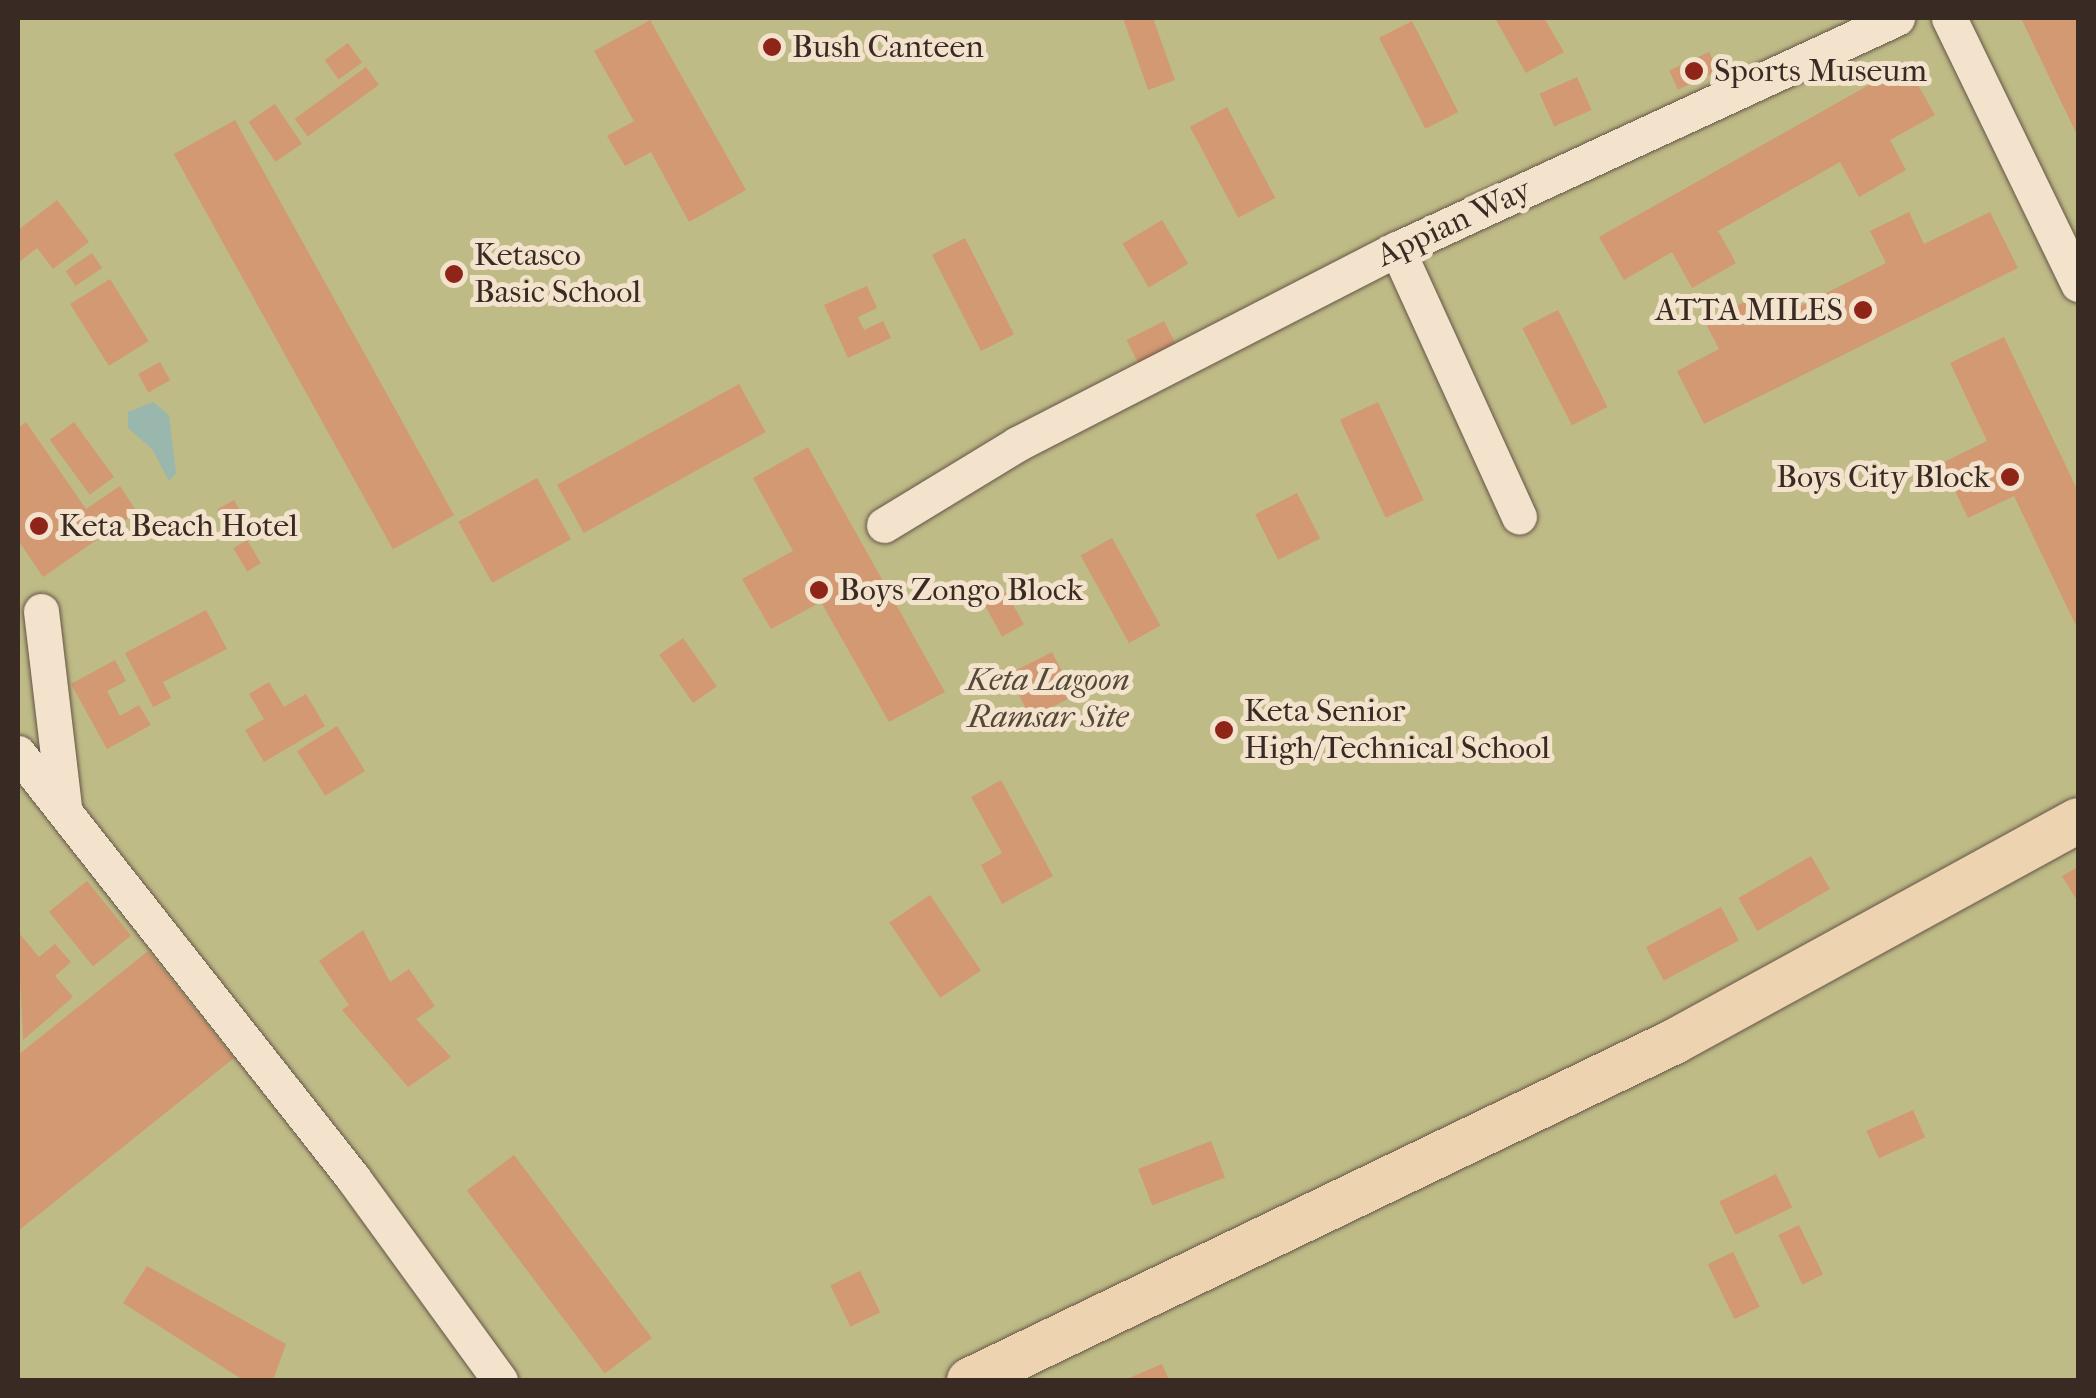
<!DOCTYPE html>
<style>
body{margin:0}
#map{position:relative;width:2096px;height:1398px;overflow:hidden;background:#edd3b0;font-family:"IM FELL French Canon",serif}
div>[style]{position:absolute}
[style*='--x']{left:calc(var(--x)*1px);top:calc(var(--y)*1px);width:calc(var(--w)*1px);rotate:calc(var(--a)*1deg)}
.green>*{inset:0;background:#bebb87;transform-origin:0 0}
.water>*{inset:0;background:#99b7ad}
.building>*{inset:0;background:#d29973;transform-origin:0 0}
.roads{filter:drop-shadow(0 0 2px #665547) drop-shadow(0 0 2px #665547)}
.minor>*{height:35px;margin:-17.5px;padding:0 17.5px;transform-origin:17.5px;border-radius:17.5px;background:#f3e2cc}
.major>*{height:45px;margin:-22.5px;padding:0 22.5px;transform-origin:22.5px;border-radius:22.5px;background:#edd3b0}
.dots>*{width:28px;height:28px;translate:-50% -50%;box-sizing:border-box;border:5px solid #f3e2cc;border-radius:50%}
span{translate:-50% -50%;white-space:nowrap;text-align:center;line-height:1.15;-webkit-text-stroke:10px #f3e2cc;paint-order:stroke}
.poi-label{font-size:32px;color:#392b24}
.left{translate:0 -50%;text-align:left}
.right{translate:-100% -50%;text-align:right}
.street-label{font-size:32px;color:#392b24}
.park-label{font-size:32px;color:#544838;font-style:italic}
.frame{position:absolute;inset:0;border:20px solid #392b24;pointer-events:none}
</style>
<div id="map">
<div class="green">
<i style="left:18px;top:18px;width:2060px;height:1362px"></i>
</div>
<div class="water">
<i style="clip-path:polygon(153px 402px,169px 415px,176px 473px,169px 481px,152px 449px,128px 428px,128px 412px)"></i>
</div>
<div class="building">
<i style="clip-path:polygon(1123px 18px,1153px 18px,1175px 80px,1148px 90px)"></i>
<i style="clip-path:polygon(1495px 18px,1544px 18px,1564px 52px,1526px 73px)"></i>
<i style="clip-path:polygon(2021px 18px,2078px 18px,2078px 137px)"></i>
<i style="clip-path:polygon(650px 20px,746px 190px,689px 222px,651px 152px,625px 166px,607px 136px,634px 121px,594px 51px)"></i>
<i style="left:1412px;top:21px;width:102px;height:37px;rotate:63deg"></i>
<i style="left:348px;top:43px;width:24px;height:29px;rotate:54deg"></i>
<i style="left:1709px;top:52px;width:21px;height:44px;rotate:65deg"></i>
<i style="clip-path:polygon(1906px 64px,1935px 115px,1890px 140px,1906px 170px,1859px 197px,1840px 162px,1718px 231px,1736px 263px,1692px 288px,1672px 252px,1624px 280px,1599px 237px)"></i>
<i style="left:366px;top:67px;width:22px;height:88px;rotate:54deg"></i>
<i style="left:1577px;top:77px;width:36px;height:41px;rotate:66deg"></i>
<i style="left:275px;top:104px;width:48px;height:32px;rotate:56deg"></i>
<i style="left:1227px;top:107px;width:103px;height:42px;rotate:62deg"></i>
<i style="left:235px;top:120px;width:452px;height:70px;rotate:61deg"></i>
<i style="clip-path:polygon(57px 200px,89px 242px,53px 269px,37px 248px,18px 263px,18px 230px)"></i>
<i style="clip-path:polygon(1909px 212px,1924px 244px,1990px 212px,2018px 268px,1704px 424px,1677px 371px,1719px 349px,1705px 322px,1752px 298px,1765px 324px,1886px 263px,1870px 231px)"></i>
<i style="left:1162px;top:220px;width:51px;height:46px;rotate:59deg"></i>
<i style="left:965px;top:238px;width:108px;height:37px;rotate:63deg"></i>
<i style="left:92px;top:253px;width:18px;height:32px;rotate:56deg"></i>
<i style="left:110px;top:279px;width:73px;height:47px;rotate:58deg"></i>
<i style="clip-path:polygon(867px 286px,877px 308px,858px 317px,864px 330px,883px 321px,891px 338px,848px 358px,824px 305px)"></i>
<i style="left:1558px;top:310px;width:109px;height:40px;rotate:63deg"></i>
<i style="left:1164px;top:321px;width:28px;height:42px;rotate:63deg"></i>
<i style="clip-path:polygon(2004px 337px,2078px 491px,2078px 630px,2014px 496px,1968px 518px,1942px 463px,1987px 441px,1950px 363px)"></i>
<i style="left:160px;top:362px;width:21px;height:25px;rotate:61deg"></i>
<i style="left:739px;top:384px;width:55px;height:208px;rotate:61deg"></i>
<i style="left:1378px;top:402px;width:108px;height:42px;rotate:65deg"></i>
<i style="clip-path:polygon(26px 422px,86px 509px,120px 486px,137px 512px,43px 577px,18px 540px,18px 428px)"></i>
<i style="left:74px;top:422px;width:68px;height:30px;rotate:54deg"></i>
<i style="clip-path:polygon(808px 447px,945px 692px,889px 722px,821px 602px,771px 629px,742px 579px,793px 551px,753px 478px)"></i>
<i style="left:537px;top:478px;width:70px;height:90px;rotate:61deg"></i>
<i style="left:1297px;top:493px;width:51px;height:47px;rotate:63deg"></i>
<i style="left:234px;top:500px;width:33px;height:19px;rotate:61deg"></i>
<i style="left:1112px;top:538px;width:100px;height:36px;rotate:61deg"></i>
<i style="left:247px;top:540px;width:27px;height:16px;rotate:59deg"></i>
<i style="left:1006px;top:592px;width:37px;height:25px;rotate:61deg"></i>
<i style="clip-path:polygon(206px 610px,227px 649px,163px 682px,171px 698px,153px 707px,125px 653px)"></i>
<i style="left:683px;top:638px;width:59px;height:29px;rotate:55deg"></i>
<i style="left:1052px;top:652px;width:49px;height:49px;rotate:63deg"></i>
<i style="clip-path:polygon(115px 660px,126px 681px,107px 691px,120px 716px,139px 705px,151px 725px,107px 749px,71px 684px)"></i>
<i style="clip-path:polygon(269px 682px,284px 707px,306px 694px,325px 726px,264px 762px,245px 730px,264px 719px,249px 694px)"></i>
<i style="left:337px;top:726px;width:53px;height:47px;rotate:58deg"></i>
<i style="clip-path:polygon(1001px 780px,1053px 876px,1002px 904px,981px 865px,1002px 853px,971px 797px)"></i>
<i style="left:1811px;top:856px;width:38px;height:84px;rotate:60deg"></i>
<i style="clip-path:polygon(2078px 867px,2078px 898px,2076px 899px,2062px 876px)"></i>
<i style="left:87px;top:881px;width:70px;height:49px;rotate:51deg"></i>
<i style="left:930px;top:895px;width:91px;height:49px;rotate:56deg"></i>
<i style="left:1721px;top:907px;width:38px;height:85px;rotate:62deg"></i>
<i style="clip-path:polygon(363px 930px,390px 982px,409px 969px,435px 1006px,416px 1019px,451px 1057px,408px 1087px,342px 1010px,349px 1005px,319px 961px)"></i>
<i style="clip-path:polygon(18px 932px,39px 957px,55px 944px,71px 962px,55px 976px,73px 997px,23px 1040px)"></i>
<i style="clip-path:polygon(148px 951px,234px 1058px,18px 1231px,18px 1055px)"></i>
<i style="left:1913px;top:1110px;width:30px;height:51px;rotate:66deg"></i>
<i style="left:1211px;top:1141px;width:39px;height:78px;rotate:69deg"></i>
<i style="left:514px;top:1155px;width:229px;height:59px;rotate:53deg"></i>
<i style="left:1776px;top:1174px;width:37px;height:63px;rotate:64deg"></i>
<i style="left:1799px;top:1225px;width:55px;height:23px;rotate:64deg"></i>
<i style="left:1733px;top:1252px;width:61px;height:28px;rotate:64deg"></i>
<i style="clip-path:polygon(147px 1266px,286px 1344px,273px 1380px,243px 1380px,123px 1303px)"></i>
<i style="left:860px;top:1271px;width:46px;height:33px;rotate:64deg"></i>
<i style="clip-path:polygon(1162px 1364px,1169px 1380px,1130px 1380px,1129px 1378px)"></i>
</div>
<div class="roads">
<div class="minor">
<i style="--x:1949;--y:18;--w:296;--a:64.1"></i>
<i style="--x:1397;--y:249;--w:294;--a:65.5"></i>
<i style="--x:884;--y:525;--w:156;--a:-31.3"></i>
<i style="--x:1017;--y:444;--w:427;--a:-27.2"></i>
<i style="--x:1397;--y:249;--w:551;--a:-24.8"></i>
<i style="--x:41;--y:611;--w:197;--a:83.3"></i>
<i style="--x:18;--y:753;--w:541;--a:51.75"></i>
<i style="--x:353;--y:1178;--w:250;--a:54"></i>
</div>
<div class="major">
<i style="--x:969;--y:1380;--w:782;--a:-25.68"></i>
<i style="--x:1674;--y:1041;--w:460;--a:-28.7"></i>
</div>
</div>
<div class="dots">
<i style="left:772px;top:47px;background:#8f2418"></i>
<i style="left:1694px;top:71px;background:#8f2418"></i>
<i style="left:454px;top:274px;background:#8f2418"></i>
<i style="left:1863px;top:310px;background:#8f2418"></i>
<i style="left:2010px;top:477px;background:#8f2418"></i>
<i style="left:39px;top:526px;background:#8f2418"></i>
<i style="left:819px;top:590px;background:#8f2418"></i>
<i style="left:1224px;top:730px;background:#8f2418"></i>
</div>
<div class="poi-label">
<span class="left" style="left:792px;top:47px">Bush Canteen</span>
<span class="left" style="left:1714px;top:71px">Sports Museum</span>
<span class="left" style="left:474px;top:274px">Ketasco<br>Basic School</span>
<span class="right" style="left:1843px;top:310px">ATTA MILES</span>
<span class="right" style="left:1990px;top:477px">Boys City Block</span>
<span class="left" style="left:59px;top:526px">Keta Beach Hotel</span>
<span class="left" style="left:839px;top:590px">Boys Zongo Block</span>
<span class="left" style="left:1244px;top:730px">Keta Senior<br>High/Technical School</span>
</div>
<div class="street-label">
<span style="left:1454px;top:223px;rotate:-25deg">Appian Way</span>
</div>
<div class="park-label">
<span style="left:1048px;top:699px">Keta Lagoon<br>Ramsar Site</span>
</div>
<div class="frame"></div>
</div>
